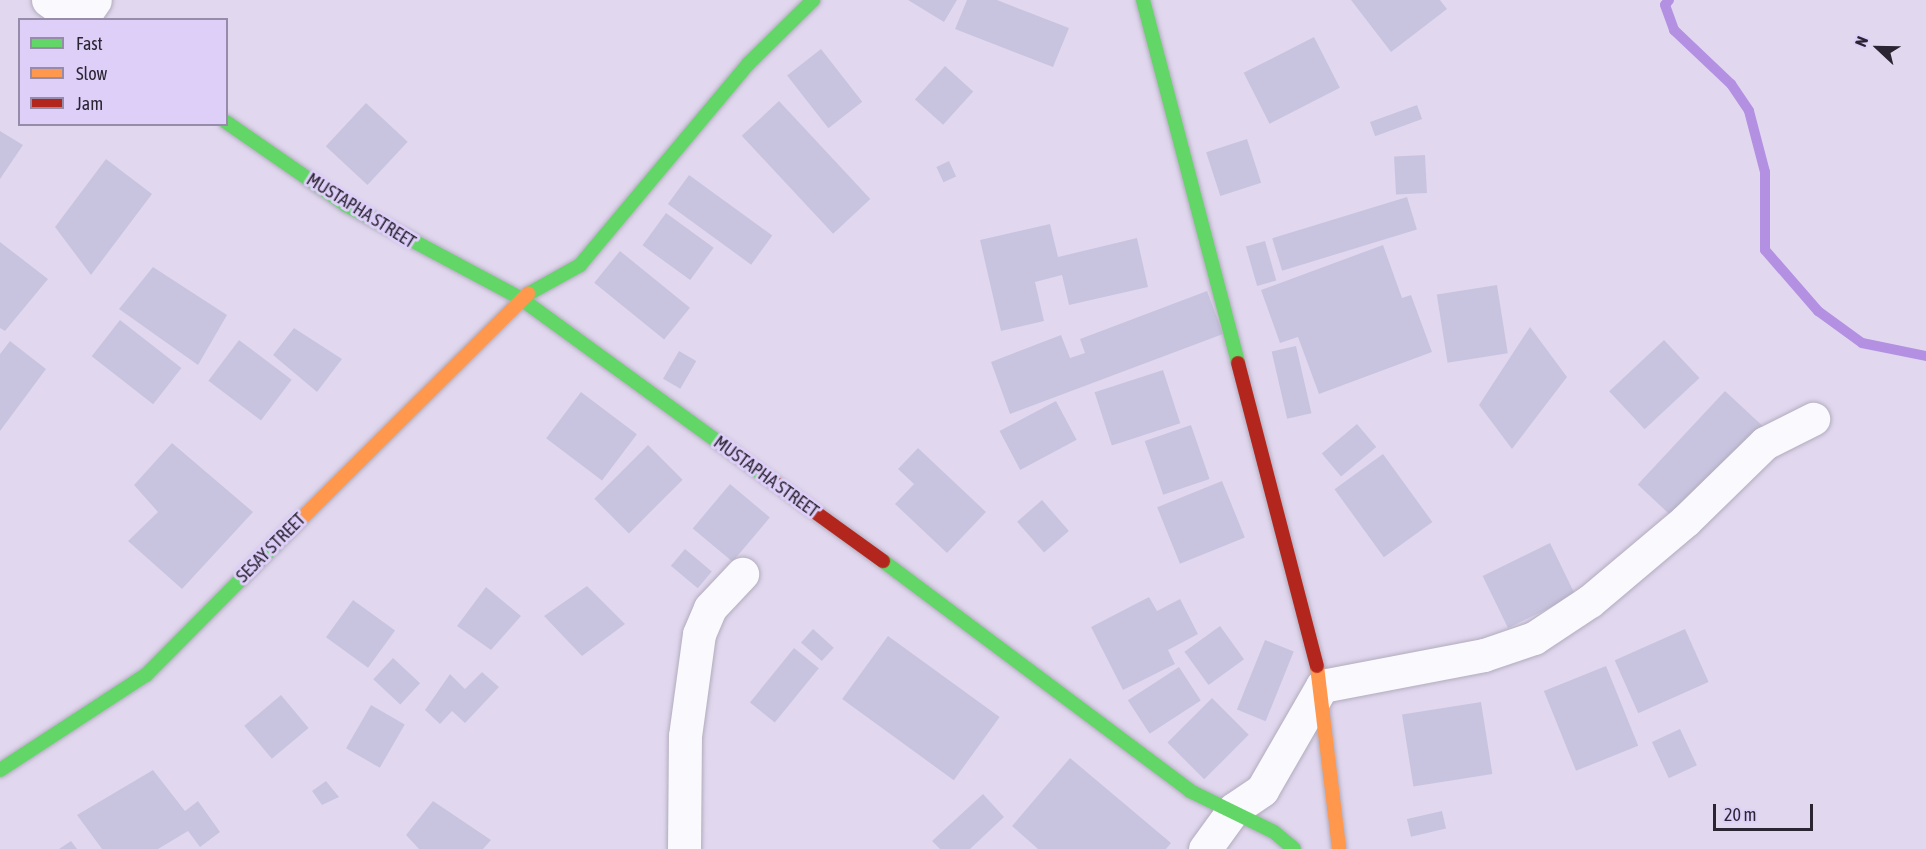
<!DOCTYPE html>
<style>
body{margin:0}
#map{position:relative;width:1926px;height:849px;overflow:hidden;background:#e1d8ef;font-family:"Asap Condensed",sans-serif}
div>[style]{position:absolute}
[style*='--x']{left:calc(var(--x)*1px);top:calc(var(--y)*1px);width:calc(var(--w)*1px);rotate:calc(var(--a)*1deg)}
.stream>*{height:10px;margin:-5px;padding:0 5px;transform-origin:5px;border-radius:5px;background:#b490e2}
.building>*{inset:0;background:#c8c4e0;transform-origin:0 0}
.roads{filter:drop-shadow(0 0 2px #b2abbd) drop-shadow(0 0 2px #b2abbd)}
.street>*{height:33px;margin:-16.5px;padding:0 16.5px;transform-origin:16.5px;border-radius:16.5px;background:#faf9fd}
.fast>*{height:14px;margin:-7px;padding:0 7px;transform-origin:7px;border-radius:7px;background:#63d668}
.slow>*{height:14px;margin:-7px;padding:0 7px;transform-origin:7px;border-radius:7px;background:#ff974d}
.jam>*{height:14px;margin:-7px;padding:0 7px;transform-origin:7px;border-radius:7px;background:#b3261e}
span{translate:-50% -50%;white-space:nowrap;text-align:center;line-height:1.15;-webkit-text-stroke:6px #decff8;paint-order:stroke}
.street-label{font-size:18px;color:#2a2433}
.legend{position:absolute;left:18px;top:18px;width:210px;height:108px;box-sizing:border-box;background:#decff8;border:2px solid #968ba9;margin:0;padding:8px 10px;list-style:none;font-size:18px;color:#2a2433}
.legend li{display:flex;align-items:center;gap:12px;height:30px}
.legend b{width:30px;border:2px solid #968ba9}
.north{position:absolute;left:1848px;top:18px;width:60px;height:60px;-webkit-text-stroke:4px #decff8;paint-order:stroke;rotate:292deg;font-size:16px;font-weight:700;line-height:24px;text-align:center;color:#2a2433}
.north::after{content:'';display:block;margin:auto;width:21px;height:27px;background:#2a2433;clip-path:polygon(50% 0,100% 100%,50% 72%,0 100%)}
.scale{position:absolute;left:1713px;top:804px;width:100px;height:27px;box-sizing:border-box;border:3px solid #2a2433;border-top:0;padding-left:8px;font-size:18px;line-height:21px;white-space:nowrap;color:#2a2433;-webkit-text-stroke:4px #decff8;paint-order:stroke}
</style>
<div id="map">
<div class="stream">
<i style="--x:1669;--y:0;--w:6;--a:129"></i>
<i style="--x:1665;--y:5;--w:27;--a:70"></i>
<i style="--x:1674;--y:30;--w:79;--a:43.5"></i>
<i style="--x:1731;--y:84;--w:32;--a:56"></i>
<i style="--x:1749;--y:111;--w:63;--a:75.3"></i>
<i style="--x:1765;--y:172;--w:78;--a:90"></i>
<i style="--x:1765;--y:250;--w:81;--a:49"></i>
<i style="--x:1818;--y:311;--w:54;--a:36"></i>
<i style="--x:1862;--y:343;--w:65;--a:11.5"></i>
</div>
<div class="building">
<i style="clip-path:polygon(908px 0,957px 0,944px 22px)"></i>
<i style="clip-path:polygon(967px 0,997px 0,1069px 28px,1053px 67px,955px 29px)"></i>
<i style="clip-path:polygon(1351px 0,1440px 0,1447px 9px,1391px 52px)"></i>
<i style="left:1314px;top:37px;width:57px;height:79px;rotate:63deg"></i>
<i style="left:821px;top:49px;width:67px;height:43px;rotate:52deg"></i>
<i style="left:945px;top:66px;width:38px;height:45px;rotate:42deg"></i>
<i style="left:779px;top:101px;width:134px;height:51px;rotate:47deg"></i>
<i style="left:366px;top:103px;width:57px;height:59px;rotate:43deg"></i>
<i style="left:1417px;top:105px;width:15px;height:50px;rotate:70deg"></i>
<i style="clip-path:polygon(0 131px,23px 145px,0 179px)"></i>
<i style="left:1247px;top:139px;width:46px;height:43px;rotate:72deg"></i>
<i style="left:1425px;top:155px;width:38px;height:31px;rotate:87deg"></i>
<i style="clip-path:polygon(106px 159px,152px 194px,91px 275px,55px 227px)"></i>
<i style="left:949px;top:161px;width:17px;height:14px;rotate:65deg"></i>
<i style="left:689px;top:175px;width:103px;height:36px;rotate:36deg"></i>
<i style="left:1407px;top:197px;width:34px;height:141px;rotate:73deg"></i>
<i style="left:666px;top:213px;width:59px;height:40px;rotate:36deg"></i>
<i style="clip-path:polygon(1050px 224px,1058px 257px,1137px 238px,1148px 287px,1069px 305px,1062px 275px,1035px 282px,1044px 321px,1001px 331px,980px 240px)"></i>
<i style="left:1265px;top:241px;width:41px;height:20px;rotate:74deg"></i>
<i style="clip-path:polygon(0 242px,48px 279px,5px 331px,0 328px)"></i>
<i style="clip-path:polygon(1383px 245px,1402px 298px,1411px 295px,1432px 352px,1319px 394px,1298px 337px,1280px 343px,1261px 290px)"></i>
<i style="left:620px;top:251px;width:90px;height:41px;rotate:39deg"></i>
<i style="clip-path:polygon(153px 267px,227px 315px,198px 365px,119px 309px)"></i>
<i style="left:1497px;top:285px;width:69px;height:61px;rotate:81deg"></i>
<i style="clip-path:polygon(1207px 291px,1223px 334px,1010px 414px,991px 362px,1061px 335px,1070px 358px,1085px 353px,1080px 339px)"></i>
<i style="left:120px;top:320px;width:78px;height:46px;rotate:38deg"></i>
<i style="clip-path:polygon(1530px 327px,1567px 377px,1512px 449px,1479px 405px)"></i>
<i style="clip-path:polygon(294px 328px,342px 359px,317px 392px,273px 355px)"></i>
<i style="left:239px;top:340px;width:66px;height:51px;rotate:37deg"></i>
<i style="left:1664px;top:340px;width:52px;height:75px;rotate:47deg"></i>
<i style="clip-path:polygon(10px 341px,46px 369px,0 431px,0 354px)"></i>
<i style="left:1296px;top:346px;width:69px;height:25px;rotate:77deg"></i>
<i style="left:679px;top:351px;width:20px;height:32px;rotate:30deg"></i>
<i style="left:1163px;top:370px;width:56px;height:72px;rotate:72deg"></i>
<i style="left:1725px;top:391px;width:57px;height:128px;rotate:43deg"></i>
<i style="left:581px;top:392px;width:70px;height:58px;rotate:37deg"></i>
<i style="left:1056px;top:401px;width:44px;height:64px;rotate:62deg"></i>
<i style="left:1357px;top:424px;width:30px;height:46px;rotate:50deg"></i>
<i style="left:1191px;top:425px;width:57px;height:49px;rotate:71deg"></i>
<i style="clip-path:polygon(172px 443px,253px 512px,182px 589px,128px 541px,158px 512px,134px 485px)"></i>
<i style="left:648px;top:445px;width:49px;height:76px;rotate:45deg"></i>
<i style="clip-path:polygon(918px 448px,986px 512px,947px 553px,895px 504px,914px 484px,898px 469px)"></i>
<i style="left:1383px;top:454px;width:84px;height:60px;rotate:54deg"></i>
<i style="left:1222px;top:481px;width:61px;height:70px;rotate:68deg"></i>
<i style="left:730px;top:484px;width:52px;height:58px;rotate:40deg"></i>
<i style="left:1042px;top:500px;width:41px;height:33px;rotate:49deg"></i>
<i style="left:1550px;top:543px;width:58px;height:75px;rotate:64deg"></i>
<i style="left:685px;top:549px;width:35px;height:22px;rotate:40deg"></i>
<i style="clip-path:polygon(587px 586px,625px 624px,582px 656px,544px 616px)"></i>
<i style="clip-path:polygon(486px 587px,521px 616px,491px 650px,457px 626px)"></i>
<i style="clip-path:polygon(1149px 597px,1157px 611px,1180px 599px,1198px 634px,1168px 650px,1175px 664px,1123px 690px,1091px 627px)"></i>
<i style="left:353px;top:600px;width:52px;height:46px;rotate:36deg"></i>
<i style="left:1220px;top:626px;width:41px;height:44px;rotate:54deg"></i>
<i style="left:813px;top:629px;width:28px;height:18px;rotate:42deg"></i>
<i style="left:1685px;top:629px;width:58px;height:77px;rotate:66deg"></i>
<i style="left:888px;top:636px;width:138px;height:78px;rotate:36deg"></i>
<i style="left:1265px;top:640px;width:31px;height:75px;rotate:22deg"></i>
<i style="left:794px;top:648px;width:32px;height:70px;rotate:39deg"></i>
<i style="left:393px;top:658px;width:37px;height:29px;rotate:43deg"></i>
<i style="left:1606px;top:666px;width:86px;height:67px;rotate:68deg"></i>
<i style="left:1179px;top:667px;width:40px;height:61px;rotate:57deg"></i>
<i style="clip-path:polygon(482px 672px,499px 687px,465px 723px,452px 711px,440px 724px,425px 710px,450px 674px,465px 689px)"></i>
<i style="left:281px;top:695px;width:43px;height:48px;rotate:50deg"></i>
<i style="left:1212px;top:698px;width:52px;height:63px;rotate:45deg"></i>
<i style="left:1481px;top:702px;width:73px;height:80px;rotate:81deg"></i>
<i style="left:371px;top:705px;width:39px;height:50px;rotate:30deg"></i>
<i style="left:1680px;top:729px;width:40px;height:31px;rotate:65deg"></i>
<i style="clip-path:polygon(1070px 758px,1171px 843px,1166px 849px,1038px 849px,1012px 826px)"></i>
<i style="clip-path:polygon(153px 770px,185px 811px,198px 801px,220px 832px,200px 847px,188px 831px,158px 849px,102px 849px,77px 815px)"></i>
<i style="clip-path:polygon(326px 781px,339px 797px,322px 805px,312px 791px)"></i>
<i style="clip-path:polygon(983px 794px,1004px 817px,970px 849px,940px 849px,932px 841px)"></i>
<i style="clip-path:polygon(433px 801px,491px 840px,483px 849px,419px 849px,406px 835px)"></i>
<i style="left:1442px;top:811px;width:18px;height:36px;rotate:77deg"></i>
<i style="clip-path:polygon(71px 841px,77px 849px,59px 849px)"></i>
</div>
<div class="roads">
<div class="street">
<i style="--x:48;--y:0;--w:35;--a:35"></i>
<i style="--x:81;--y:20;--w:24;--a:-55"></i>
<i style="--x:684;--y:849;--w:113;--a:-89.5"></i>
<i style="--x:685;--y:736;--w:103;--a:-82.2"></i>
<i style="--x:699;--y:634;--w:28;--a:-67"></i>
<i style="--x:710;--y:608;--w:47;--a:-46.7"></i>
<i style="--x:1205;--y:849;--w:49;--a:-54.1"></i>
<i style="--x:1234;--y:809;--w:34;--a:-34"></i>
<i style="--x:1262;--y:790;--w:120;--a:-60"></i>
<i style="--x:1322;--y:686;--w:165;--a:-10.8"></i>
<i style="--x:1484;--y:655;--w:53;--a:-18.8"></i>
<i style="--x:1534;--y:638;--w:67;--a:-33.5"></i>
<i style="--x:1590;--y:601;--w:124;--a:-40.1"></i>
<i style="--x:1685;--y:521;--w:112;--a:-44.3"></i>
<i style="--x:1765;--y:443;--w:54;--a:-26.6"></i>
</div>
<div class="fast">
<i style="--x:1143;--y:0;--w:375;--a:75.3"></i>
<i style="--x:226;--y:122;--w:146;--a:34.7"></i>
<i style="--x:346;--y:205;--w:197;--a:28.1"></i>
<i style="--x:520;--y:298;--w:311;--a:36"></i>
<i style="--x:528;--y:294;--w:60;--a:-29.1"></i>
<i style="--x:580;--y:265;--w:263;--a:-50.1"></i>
<i style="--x:749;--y:63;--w:90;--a:-44.5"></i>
<i style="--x:883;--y:561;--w:384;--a:36.8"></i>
<i style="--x:1190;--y:791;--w:93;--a:26"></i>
<i style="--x:1274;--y:832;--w:26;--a:40"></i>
<i style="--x:0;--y:770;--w:174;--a:-33.1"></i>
<i style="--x:146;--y:675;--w:210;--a:-45.2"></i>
</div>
<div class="slow">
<i style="--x:294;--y:526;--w:330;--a:-44.8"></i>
<i style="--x:1317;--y:666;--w:184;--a:83.1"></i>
</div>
<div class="jam">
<i style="--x:1238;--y:363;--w:313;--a:75.4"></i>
<i style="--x:772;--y:481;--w:137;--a:35.8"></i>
</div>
</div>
<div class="street-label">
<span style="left:361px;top:211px;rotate:32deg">MUSTAPHA STREET</span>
<span style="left:766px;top:477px;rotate:36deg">MUSTAPHA STREET</span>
<span style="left:271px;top:548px;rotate:-45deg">SESAY STREET</span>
</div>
<ul class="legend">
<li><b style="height:8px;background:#63d668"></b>Fast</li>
<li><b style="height:8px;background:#ff974d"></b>Slow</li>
<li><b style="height:8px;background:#b3261e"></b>Jam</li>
</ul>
<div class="north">N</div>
<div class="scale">20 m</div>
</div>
